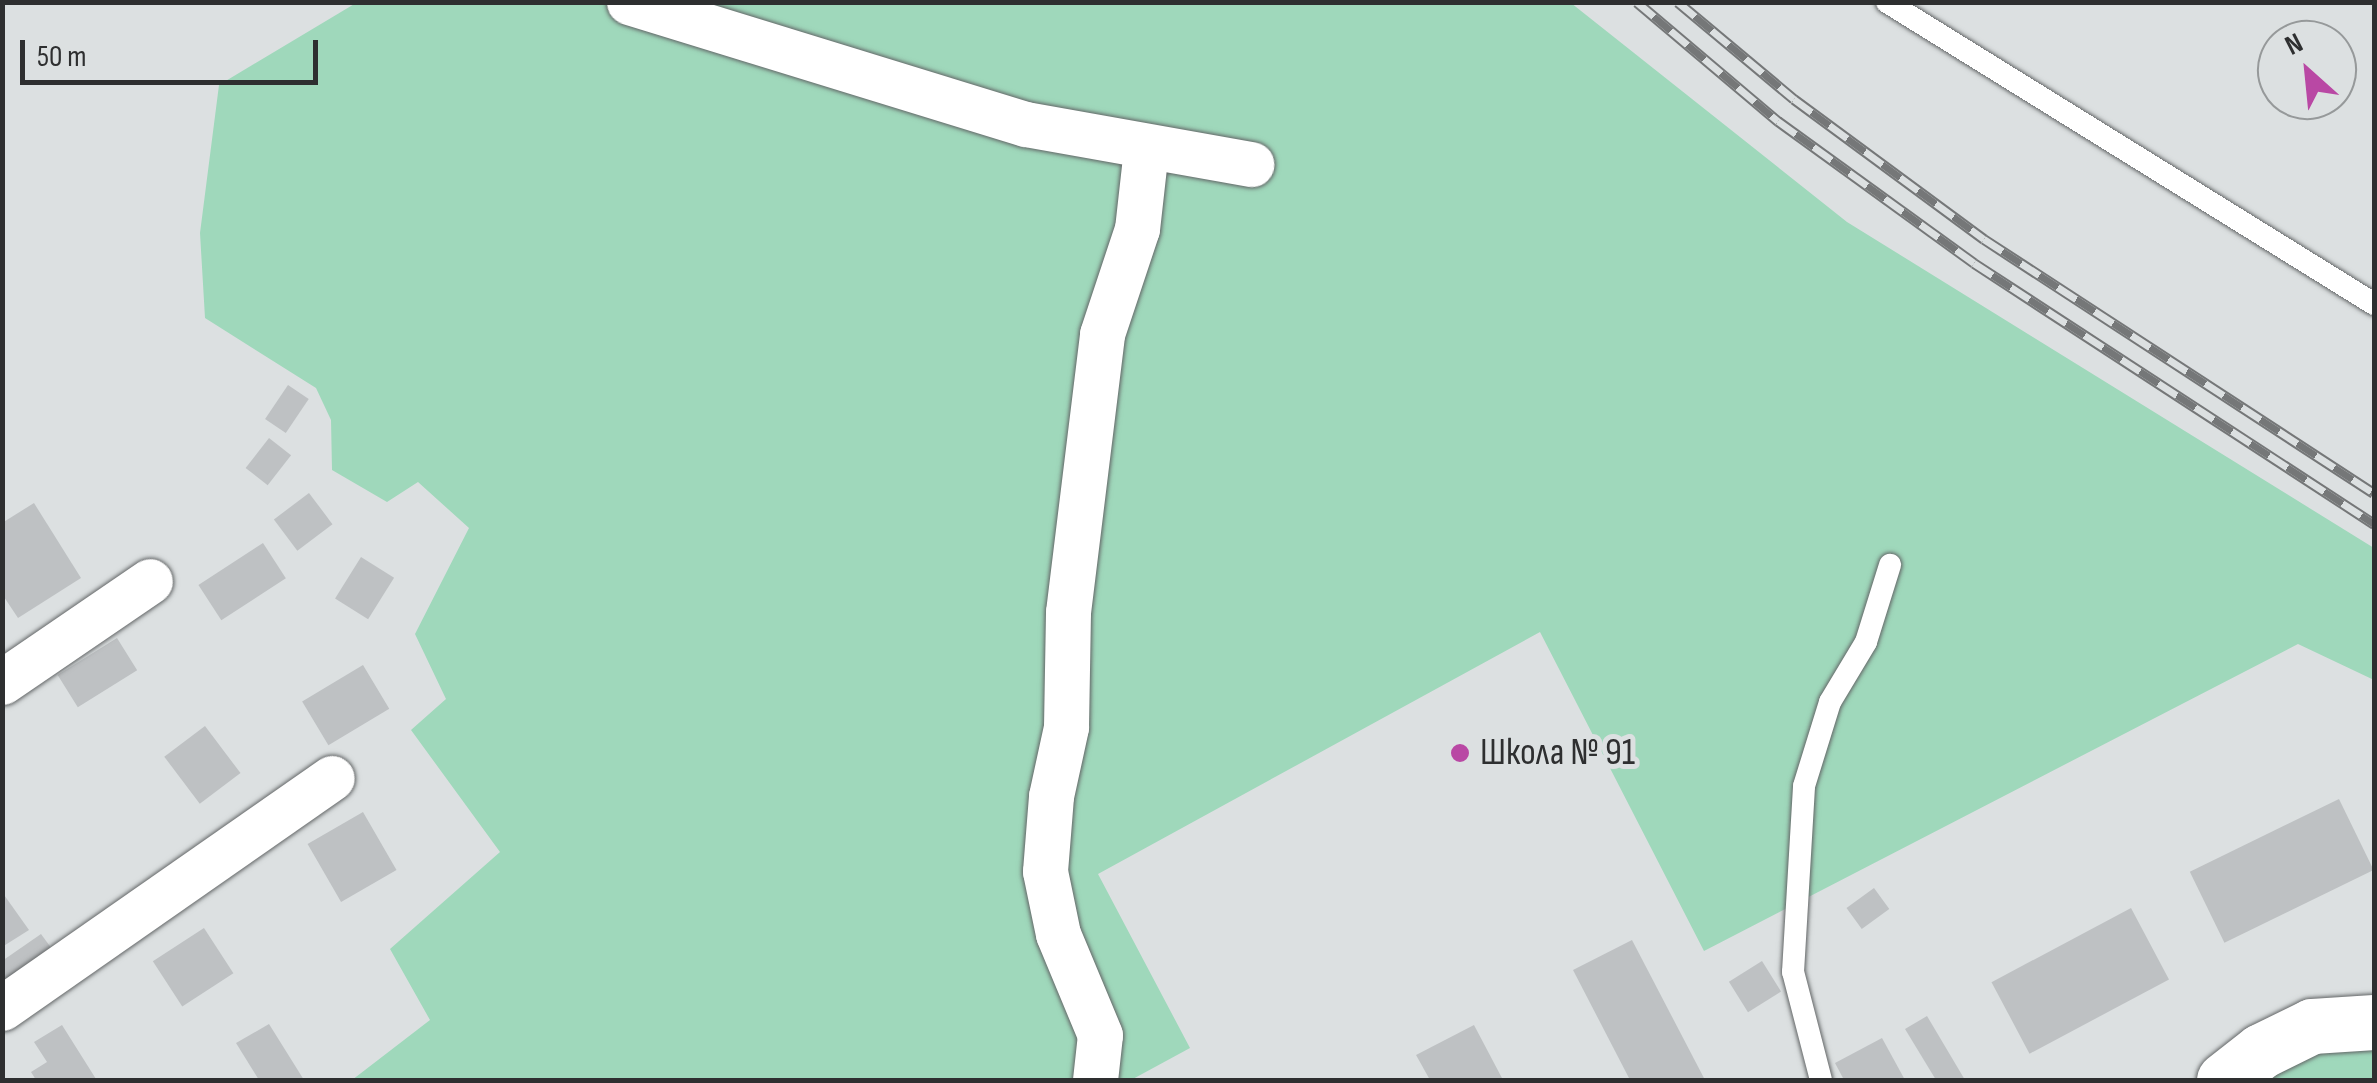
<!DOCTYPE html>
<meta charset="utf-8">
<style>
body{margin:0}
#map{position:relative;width:2377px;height:1083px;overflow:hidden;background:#dce0e1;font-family:"Sofia Sans Condensed",sans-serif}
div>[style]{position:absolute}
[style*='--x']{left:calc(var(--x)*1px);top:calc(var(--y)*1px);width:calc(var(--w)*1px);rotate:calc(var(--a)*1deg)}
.green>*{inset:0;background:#9fd8bb}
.building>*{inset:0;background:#bec1c3;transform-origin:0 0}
.roads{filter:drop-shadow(0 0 2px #636667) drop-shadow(0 0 2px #636667)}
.service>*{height:22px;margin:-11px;padding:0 11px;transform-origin:11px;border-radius:11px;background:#fff}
.minor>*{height:45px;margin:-22.5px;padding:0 22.5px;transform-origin:22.5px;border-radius:22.5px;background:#fff}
.tertiary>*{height:55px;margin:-27.5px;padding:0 27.5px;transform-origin:27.5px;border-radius:27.5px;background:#fff}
.rail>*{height:11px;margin-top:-5.5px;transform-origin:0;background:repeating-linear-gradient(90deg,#dce0e1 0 22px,#757778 0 44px);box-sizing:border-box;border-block:2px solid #757778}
.dots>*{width:28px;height:28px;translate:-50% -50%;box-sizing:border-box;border:5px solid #dce0e1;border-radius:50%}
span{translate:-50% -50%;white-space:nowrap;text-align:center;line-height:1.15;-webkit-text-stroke:10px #dce0e1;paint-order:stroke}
.poi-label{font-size:38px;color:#2e2f30}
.left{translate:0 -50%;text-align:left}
.frame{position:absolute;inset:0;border:5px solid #2e2f30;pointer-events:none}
.north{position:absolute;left:2257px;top:20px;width:100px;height:100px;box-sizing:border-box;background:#dce0e1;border:2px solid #96999a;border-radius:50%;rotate:333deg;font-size:28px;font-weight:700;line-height:40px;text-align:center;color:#2e2f30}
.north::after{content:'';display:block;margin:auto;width:35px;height:45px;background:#b948a4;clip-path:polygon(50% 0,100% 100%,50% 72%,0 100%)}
.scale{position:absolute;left:20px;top:40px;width:298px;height:45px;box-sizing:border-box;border:5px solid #2e2f30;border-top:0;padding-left:12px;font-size:30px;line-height:35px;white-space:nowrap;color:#2e2f30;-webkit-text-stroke:8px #dce0e1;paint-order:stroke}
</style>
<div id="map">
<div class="green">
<i style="clip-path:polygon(356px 3px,1571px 3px,1847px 222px,2374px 548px,2374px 680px,2298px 644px,1704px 951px,1540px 632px,1098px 874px,1190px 1048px,1131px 1080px,352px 1080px,430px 1020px,390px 949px,500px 852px,411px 730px,446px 699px,415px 634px,469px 528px,418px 482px,387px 502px,332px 470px,331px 420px,316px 388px,205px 318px,200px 233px,219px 85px)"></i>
<i style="clip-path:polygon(2374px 1040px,2374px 1080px,2256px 1080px,2329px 1044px)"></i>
</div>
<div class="building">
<i style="left:288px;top:385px;width:25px;height:41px;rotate:34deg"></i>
<i style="left:269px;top:438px;width:28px;height:38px;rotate:38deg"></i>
<i style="left:309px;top:493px;width:39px;height:44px;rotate:53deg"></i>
<i style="clip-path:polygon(34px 503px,81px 578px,18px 618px,2px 594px,2px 523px)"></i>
<i style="left:263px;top:543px;width:42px;height:77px;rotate:57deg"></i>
<i style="left:361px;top:557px;width:39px;height:49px;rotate:32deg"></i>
<i style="left:117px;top:638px;width:38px;height:70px;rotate:58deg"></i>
<i style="left:363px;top:665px;width:51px;height:71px;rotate:59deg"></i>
<i style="left:205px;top:726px;width:59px;height:51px;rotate:53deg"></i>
<i style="left:2339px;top:799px;width:79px;height:166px;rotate:64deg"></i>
<i style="left:363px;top:812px;width:67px;height:64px;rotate:60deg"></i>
<i style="left:1874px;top:888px;width:26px;height:34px;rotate:54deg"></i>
<i style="clip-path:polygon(2px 892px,29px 930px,2px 947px)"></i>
<i style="left:2131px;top:908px;width:81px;height:158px;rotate:62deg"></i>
<i style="left:204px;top:928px;width:54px;height:61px;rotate:57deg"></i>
<i style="clip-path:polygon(41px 934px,52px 949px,2px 984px,2px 961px)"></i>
<i style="clip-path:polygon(1632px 940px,1705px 1080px,1630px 1080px,1573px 970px)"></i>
<i style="left:1762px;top:961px;width:36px;height:39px;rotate:58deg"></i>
<i style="clip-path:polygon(1927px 1016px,1965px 1080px,1936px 1080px,1905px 1029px)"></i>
<i style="clip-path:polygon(269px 1024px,304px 1080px,259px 1080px,236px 1043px)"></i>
<i style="clip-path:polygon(62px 1025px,96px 1079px,94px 1080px,36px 1080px,31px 1072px,47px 1062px,34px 1042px)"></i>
<i style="clip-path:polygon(1474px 1025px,1503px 1080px,1430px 1080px,1416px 1055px)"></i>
<i style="clip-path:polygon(1882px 1038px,1905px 1080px,1844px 1080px,1835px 1063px)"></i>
</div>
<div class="roads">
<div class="service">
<i style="--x:1887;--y:2;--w:573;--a:31.8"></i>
<i style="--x:1821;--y:1080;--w:112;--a:-104.5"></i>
<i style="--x:1793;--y:972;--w:186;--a:-86.6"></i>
<i style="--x:1804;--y:786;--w:88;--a:-72.8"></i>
<i style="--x:1830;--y:702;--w:70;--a:-59"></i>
<i style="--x:1866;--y:642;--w:81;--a:-72.7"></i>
</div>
<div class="minor">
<i style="--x:629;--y:2;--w:415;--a:17.1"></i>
<i style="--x:1026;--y:124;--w:229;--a:10.1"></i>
<i style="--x:2;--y:682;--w:179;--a:-34.3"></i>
<i style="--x:2;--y:1008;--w:402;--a:-34.9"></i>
<i style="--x:1095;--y:1080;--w:45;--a:-83.7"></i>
<i style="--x:1100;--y:1035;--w:109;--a:-112.6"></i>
<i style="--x:1058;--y:934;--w:64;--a:-101.7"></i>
<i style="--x:1045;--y:871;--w:75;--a:-85.4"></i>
<i style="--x:1051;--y:796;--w:71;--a:-77.7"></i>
<i style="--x:1066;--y:727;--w:115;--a:-89"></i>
<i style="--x:1068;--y:612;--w:280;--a:-83"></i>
<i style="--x:1102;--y:334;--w:111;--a:-71.6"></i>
<i style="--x:1137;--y:229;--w:81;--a:-83.6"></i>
</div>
<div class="tertiary">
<i style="--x:2224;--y:1080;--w:47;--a:-38.1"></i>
<i style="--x:2261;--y:1051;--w:57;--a:-26.1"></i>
<i style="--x:2312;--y:1026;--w:62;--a:-3.7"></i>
</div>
</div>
<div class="rail">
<i style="--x:1637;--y:2;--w:185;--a:40.2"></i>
<i style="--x:1778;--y:121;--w:242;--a:35.9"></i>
<i style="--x:1974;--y:263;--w:478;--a:33.1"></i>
<i style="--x:1678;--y:2;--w:151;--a:39.9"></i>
<i style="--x:1794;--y:99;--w:236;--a:36.4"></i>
<i style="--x:1984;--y:239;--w:465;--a:33.1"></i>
</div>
<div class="dots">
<i style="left:1460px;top:753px;background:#b948a4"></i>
</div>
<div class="poi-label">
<span class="left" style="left:1480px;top:753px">Школа № 91</span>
</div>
<div class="frame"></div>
<div class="north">N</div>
<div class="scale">50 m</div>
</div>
